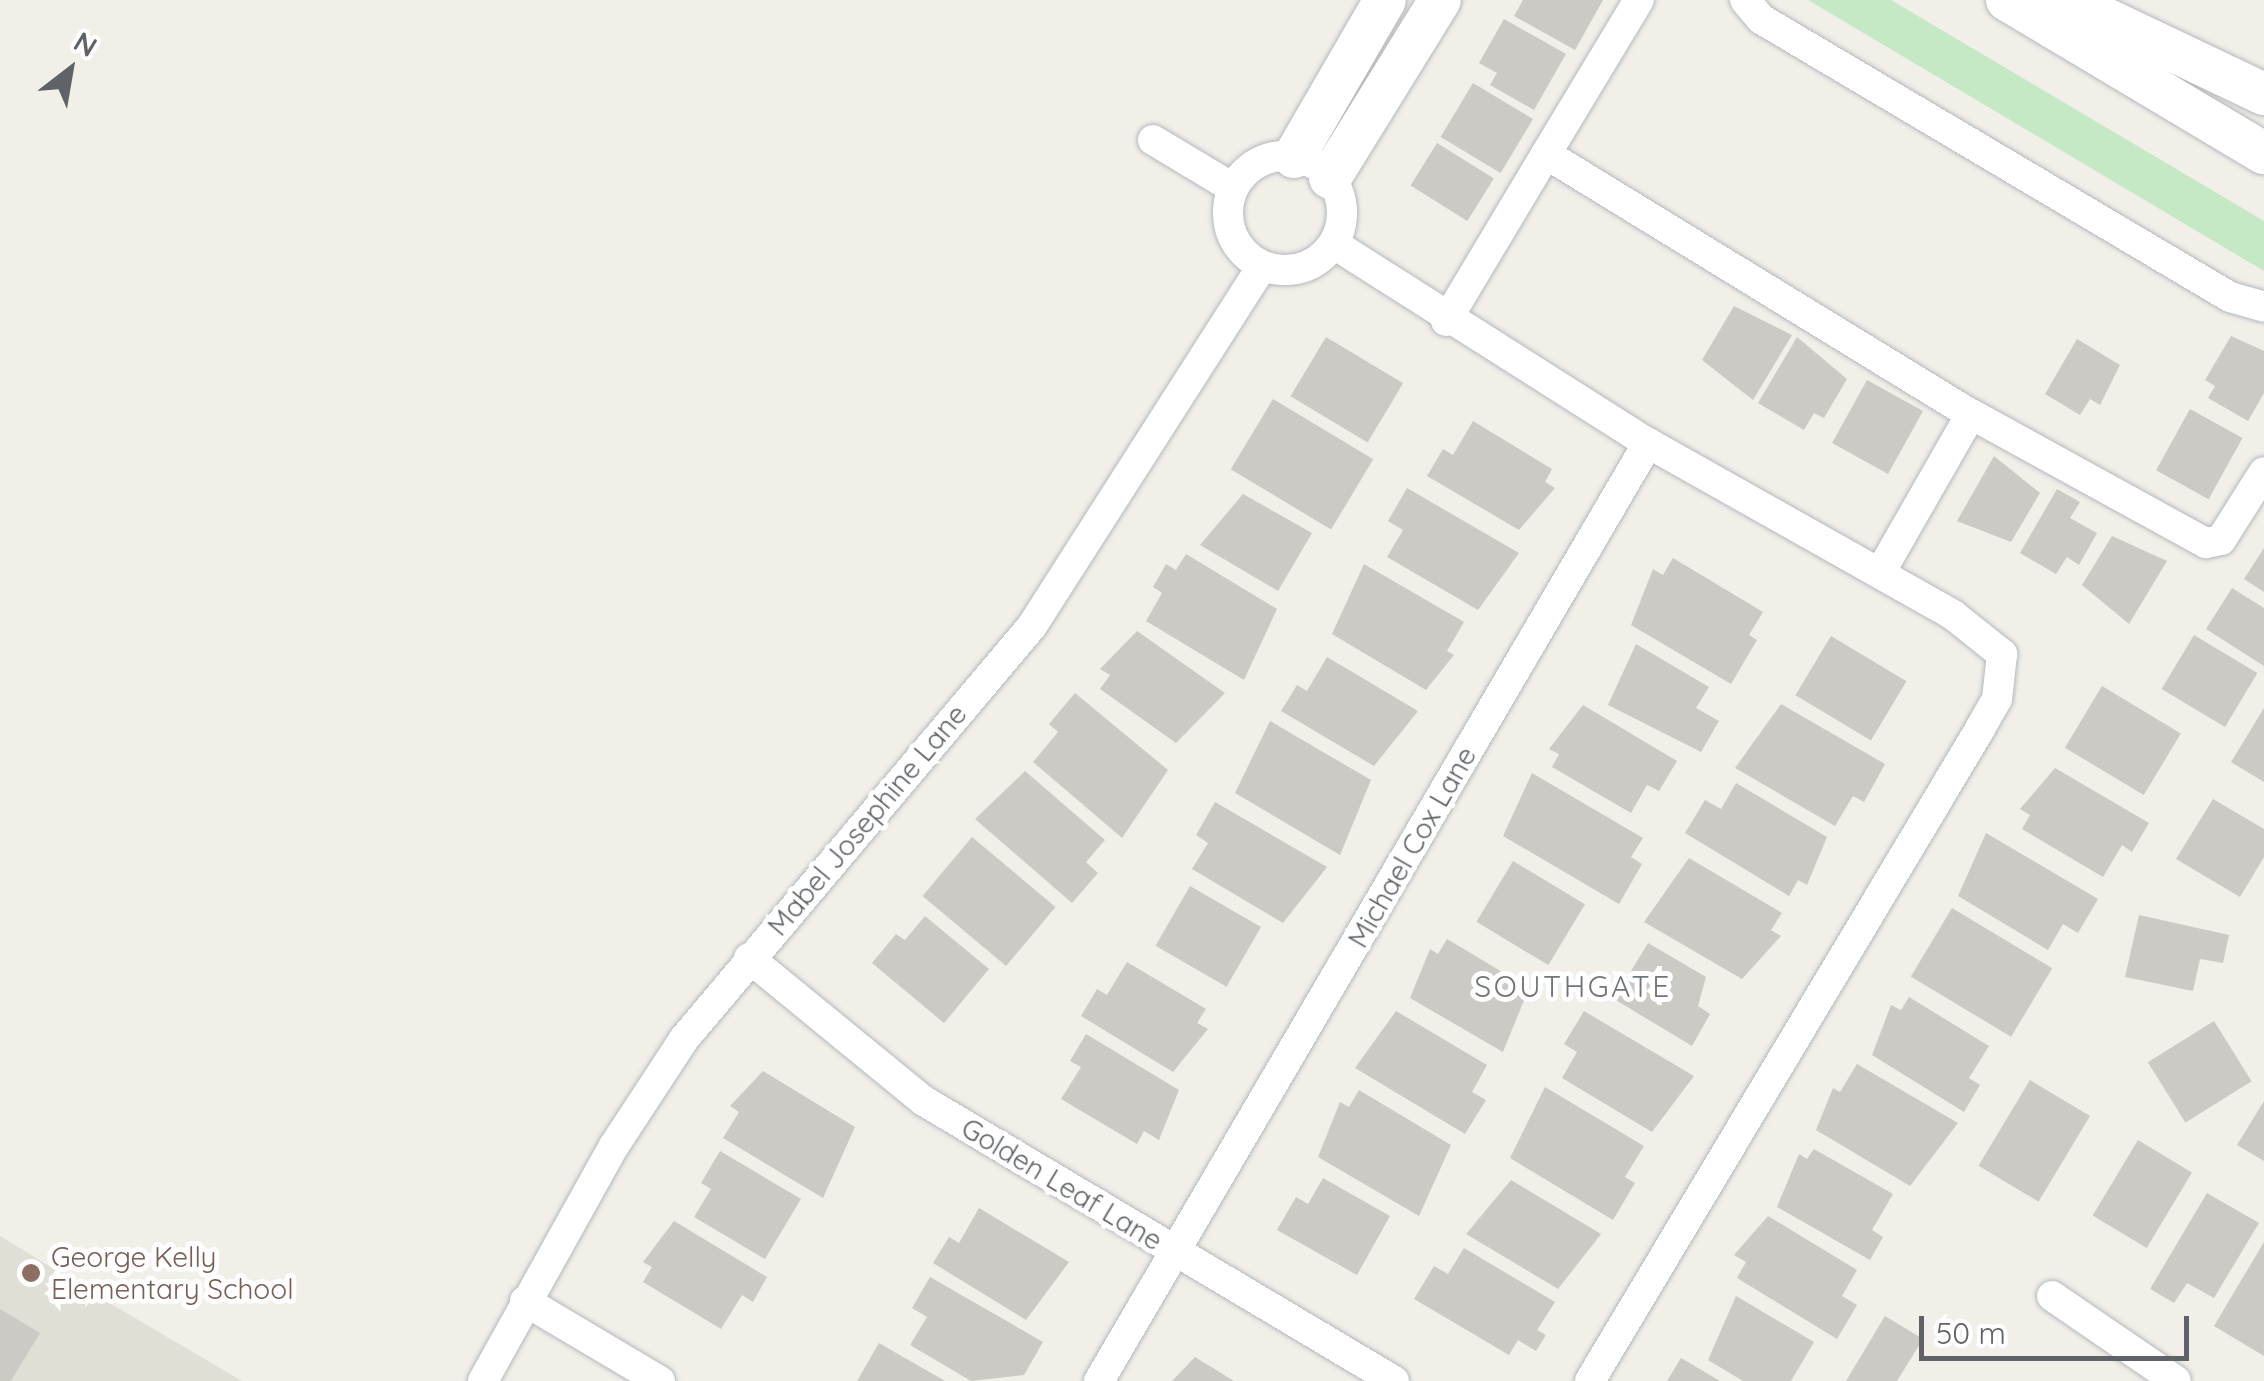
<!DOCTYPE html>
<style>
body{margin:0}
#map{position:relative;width:2264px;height:1381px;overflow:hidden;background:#f1efe8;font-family:Quicksand,sans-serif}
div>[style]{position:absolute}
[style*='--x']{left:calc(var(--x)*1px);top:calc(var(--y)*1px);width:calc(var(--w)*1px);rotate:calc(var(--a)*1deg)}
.education>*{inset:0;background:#e1ded6}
.green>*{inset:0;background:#c5e8c5}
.building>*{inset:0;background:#cccac5;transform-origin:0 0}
.roads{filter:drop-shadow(0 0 2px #b5b8bc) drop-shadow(0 0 2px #b5b8bc)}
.minor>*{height:30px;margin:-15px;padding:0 15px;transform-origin:15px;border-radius:15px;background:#fff}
.minor>.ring{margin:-15px;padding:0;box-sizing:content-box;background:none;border:30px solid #fff;border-radius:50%}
.secondary>*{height:42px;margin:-21px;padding:0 21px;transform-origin:21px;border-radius:21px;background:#fff}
.dots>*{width:28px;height:28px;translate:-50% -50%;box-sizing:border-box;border:5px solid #fff;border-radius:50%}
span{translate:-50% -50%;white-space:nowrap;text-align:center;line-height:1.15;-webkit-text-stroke:10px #fff;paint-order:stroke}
.street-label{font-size:28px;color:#5f6368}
.education-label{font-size:28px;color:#785e54}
.left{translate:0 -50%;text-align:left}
.neighbourhood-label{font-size:30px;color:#70757a;letter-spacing:2.5px}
.north{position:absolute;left:20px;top:20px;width:100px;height:100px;-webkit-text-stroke:8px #fff;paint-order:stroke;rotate:31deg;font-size:28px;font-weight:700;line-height:40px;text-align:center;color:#5f6368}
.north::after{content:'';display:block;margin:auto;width:35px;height:45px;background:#5f6368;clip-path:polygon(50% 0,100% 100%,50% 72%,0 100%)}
.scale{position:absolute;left:1919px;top:1316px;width:270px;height:45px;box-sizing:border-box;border:5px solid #5f6368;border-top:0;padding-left:12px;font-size:30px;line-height:35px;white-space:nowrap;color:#5f6368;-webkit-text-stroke:8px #fff;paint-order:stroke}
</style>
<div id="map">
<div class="education">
<i style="clip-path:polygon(0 1236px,123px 1311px,242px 1381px,0 1381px)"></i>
</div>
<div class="green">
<i style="clip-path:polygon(1808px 0,1891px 0,2264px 221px,2264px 271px)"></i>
</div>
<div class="building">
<i style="clip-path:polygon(1523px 0,1603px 0,1575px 50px,1514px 16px)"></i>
<i style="clip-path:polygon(1504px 19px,1566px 54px,1534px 110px,1490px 85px,1497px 73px,1479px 63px)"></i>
<i style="left:1473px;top:83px;width:70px;height:63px;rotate:31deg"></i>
<i style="left:1437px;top:143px;width:67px;height:50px;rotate:32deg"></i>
<i style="clip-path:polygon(1734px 306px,1792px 335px,1753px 400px,1702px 360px)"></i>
<i style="clip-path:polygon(2231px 336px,2264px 351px,2264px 393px,2248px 421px,2208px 398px,2215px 386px,2205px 380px)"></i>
<i style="left:1326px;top:337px;width:90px;height:69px;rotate:31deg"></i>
<i style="clip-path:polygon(1797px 337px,1847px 379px,1824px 418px,1814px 413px,1804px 430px,1758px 403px)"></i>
<i style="clip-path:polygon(2077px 339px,2120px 365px,2100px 405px,2090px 399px,2080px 415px,2045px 394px)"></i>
<i style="left:1867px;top:380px;width:64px;height:72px;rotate:29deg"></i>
<i style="left:1273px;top:399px;width:117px;height:82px;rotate:31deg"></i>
<i style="left:2190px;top:409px;width:60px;height:70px;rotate:29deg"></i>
<i style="clip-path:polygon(1473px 421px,1552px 469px,1545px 482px,1555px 488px,1519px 530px,1427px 476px,1443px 449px,1453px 455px)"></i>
<i style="clip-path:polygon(1994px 456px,2040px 493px,2011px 542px,1957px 521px)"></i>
<i style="clip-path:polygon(1407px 488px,1519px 553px,1478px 610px,1387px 557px,1403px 530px,1388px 521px)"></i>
<i style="clip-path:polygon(2057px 489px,2080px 502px,2070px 518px,2097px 533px,2079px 565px,2067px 557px,2056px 574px,2020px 553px)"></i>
<i style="clip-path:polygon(1243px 494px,1312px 533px,1278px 591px,1200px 545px)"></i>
<i style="clip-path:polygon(2112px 536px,2167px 561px,2129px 624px,2082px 585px)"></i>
<i style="clip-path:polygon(2264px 548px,2264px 592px,2244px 579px)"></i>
<i style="clip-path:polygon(1186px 554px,1277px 609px,1244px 680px,1146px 621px,1162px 593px,1153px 587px,1166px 564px,1176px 570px)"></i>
<i style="clip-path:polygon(1673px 558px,1763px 612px,1749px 635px,1757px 640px,1731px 684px,1631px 625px,1653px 569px,1663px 575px)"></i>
<i style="clip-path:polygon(1364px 564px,1464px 622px,1447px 651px,1454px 655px,1426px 690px,1332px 634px)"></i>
<i style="clip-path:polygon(2232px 588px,2264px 608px,2264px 666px,2206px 629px)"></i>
<i style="clip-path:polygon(1137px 631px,1225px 693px,1176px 743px,1100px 689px,1110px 675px,1100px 669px)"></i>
<i style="left:2194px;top:635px;width:74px;height:63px;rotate:31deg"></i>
<i style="left:1831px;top:636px;width:88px;height:69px;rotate:31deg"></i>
<i style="clip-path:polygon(1636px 644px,1709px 687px,1696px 708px,1719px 721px,1701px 752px,1608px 705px)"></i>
<i style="clip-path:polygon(1327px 657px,1418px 711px,1374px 766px,1281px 711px,1297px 685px,1307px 691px)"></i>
<i style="left:2102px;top:686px;width:92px;height:72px;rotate:31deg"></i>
<i style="clip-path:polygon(1075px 693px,1168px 770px,1122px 838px,1033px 762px,1058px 732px,1049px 724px)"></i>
<i style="clip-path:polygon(1781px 704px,1885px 764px,1864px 802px,1853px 796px,1835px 826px,1735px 768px)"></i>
<i style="clip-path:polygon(1583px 705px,1677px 761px,1659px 791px,1647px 785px,1631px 813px,1552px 767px,1559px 754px,1549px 749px)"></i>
<i style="clip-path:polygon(2264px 708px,2264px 782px,2231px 762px)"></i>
<i style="clip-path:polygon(1270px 721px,1371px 780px,1340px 855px,1235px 793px)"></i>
<i style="clip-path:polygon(2055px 768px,2149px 823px,2132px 852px,2122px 845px,2103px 877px,2022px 829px,2030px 815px,2020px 809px)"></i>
<i style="clip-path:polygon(1025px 771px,1105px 840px,1086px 862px,1098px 873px,1072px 903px,975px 819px)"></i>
<i style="clip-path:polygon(1532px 773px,1643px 838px,1631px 857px,1642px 864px,1619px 904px,1503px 836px)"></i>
<i style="clip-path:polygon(1736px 783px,1827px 837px,1807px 885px,1798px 880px,1789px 896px,1685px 833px,1705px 800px,1721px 809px)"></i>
<i style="clip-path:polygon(2213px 799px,2264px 829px,2264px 857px,2240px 897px,2176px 859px)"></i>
<i style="clip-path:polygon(1215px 802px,1327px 867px,1283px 923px,1192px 869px,1208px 843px,1196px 835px)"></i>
<i style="clip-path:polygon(1986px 833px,2098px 899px,2078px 933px,2063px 924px,2048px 950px,1958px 896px)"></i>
<i style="left:972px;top:837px;width:109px;height:77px;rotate:40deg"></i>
<i style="clip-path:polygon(1689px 858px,1782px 913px,1771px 930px,1781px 936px,1742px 979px,1644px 922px)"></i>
<i style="left:1513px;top:861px;width:84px;height:71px;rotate:31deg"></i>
<i style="left:1190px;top:886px;width:82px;height:69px;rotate:30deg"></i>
<i style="left:1952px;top:908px;width:117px;height:80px;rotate:31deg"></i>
<i style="clip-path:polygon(2139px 915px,2229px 935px,2223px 963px,2200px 959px,2193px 991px,2125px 977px)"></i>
<i style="clip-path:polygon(925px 916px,989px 969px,944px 1023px,872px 963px,896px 934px,905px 940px)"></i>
<i style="clip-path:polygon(1447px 939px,1529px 988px,1503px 1052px,1410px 998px,1430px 949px,1438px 954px)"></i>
<i style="clip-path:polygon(1648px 943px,1706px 977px,1698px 1006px,1710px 1014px,1692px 1046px,1614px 999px)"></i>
<i style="clip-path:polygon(1127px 962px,1206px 1009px,1197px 1023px,1208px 1029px,1173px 1072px,1081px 1016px,1097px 989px,1107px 995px)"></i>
<i style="clip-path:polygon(1909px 997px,1989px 1046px,1969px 1078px,1980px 1085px,1964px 1112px,1872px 1055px,1891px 1005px,1901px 1010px)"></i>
<i style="clip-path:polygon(1396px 1011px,1487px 1065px,1472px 1092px,1486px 1100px,1465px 1134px,1355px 1068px)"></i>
<i style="clip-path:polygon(1584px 1011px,1694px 1076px,1652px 1132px,1562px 1078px,1577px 1052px,1564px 1044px)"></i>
<i style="left:2214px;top:1021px;width:71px;height:78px;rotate:58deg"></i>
<i style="clip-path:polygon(1086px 1034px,1179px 1090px,1159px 1140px,1144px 1131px,1137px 1144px,1061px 1099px,1081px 1067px,1070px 1061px)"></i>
<i style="clip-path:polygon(1857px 1064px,1958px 1123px,1910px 1186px,1816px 1130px,1833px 1088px,1840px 1092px)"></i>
<i style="clip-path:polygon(763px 1071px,855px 1127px,823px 1198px,723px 1138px,739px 1112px,730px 1106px)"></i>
<i style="left:2030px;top:1080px;width:70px;height:100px;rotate:31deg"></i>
<i style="clip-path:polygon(1545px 1087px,1644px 1146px,1625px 1177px,1635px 1183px,1613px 1220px,1510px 1158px)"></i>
<i style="clip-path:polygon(1359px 1090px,1451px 1145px,1419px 1216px,1318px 1157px,1340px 1102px,1349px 1107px)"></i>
<i style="clip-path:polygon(2264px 1101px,2264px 1161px,2237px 1145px)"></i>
<i style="left:2138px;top:1140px;width:63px;height:88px;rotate:31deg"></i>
<i style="clip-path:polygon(1814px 1149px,1893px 1194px,1872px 1230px,1883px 1237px,1870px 1260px,1777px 1207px,1799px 1154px,1807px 1159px)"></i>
<i style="clip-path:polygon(720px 1151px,801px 1199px,765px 1259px,694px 1217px,711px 1189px,701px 1183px)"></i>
<i style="clip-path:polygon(1323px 1178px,1390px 1216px,1357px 1275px,1277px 1230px,1296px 1197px,1308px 1204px)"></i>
<i style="clip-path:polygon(1511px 1180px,1601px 1234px,1558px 1289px,1466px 1234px)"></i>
<i style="clip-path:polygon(2207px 1193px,2259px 1223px,2214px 1298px,2187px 1283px,2174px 1303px,2150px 1289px)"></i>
<i style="clip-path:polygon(979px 1208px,1069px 1262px,1026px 1320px,933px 1263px,949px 1237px,959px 1243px)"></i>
<i style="clip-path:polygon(1768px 1216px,1857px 1270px,1842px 1296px,1857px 1305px,1837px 1339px,1737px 1278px,1746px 1262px,1734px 1255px)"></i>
<i style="clip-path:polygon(674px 1221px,767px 1277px,753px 1302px,742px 1295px,721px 1329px,643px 1282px,652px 1267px,643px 1262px)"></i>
<i style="clip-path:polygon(2264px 1242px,2264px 1356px,2214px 1326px)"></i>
<i style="clip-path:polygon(1464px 1248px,1555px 1302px,1537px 1330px,1546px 1335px,1536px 1351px,1518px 1340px,1509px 1355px,1414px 1299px,1434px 1266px,1448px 1274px)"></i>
<i style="clip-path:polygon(930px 1277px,1043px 1342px,1024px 1375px,971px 1381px,910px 1345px,927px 1317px,912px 1308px)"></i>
<i style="clip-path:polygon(1736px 1296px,1814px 1342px,1791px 1381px,1743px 1381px,1708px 1360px)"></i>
<i style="clip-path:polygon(0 1309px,40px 1333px,11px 1381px,0 1381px)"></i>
<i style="clip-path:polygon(1885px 1316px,1923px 1339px,1897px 1381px,1846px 1381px)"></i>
<i style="clip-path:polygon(879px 1343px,945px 1381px,857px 1381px)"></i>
<i style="clip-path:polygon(1195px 1357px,1234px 1381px,1172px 1381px)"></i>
<i style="clip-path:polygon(1681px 1358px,1720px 1381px,1667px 1381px)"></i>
</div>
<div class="roads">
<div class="minor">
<i style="--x:1745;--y:0;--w:25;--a:50"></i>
<i style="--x:1761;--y:19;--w:545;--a:30.66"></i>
<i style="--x:2230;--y:297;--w:35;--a:16"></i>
<i style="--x:1153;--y:140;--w:93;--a:31"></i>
<i style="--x:1546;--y:154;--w:180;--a:-58.9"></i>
<i class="ring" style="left:1228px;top:156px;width:84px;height:84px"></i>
<i style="--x:1334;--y:244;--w:372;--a:32.4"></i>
<i style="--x:1648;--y:443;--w:350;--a:29.4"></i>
<i style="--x:1953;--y:615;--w:63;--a:38.5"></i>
<i style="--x:2002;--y:654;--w:45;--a:96.3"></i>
<i style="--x:1997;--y:699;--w:34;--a:120"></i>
<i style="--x:1980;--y:729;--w:760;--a:120.89"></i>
<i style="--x:1446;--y:321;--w:195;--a:-59.1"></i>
<i style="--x:1546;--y:154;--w:498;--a:31.5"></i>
<i style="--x:1971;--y:414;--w:183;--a:119.8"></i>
<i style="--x:1971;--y:414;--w:268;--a:28.8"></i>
<i style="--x:2206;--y:543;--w:15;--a:-11"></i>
<i style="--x:2221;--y:540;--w:80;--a:-57.7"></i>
<i style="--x:749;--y:958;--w:226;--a:39.3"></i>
<i style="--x:924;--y:1101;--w:547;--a:30.78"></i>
<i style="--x:2052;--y:1296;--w:150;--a:34.4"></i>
<i style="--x:525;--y:1301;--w:157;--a:30.7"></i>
<i style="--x:483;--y:1381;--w:269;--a:-60.9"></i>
<i style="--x:614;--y:1146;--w:128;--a:-56.8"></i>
<i style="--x:684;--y:1039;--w:540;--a:-49.88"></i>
<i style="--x:1032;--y:626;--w:427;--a:-57.4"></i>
<i style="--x:1099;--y:1381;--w:1087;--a:-59.66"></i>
</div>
<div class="secondary">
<i style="--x:2007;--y:0;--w:299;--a:30.8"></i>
<i style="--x:2066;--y:0;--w:219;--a:25.4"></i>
<i style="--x:1294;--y:157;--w:181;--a:-59.9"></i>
<i style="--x:1330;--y:178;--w:209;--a:-58.3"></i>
</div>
</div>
<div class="dots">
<i style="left:31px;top:1273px;background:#8d6e63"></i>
</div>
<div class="street-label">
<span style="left:867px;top:820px;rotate:-50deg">Mabel Josephine Lane</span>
<span style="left:1412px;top:847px;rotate:-60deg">Michael Cox Lane</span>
<span style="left:1062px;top:1184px;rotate:31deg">Golden Leaf Lane</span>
</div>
<div class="education-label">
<span class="left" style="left:51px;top:1273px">George Kelly<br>Elementary School</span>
</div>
<div class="neighbourhood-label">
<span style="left:1573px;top:986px">SOUTHGATE</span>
</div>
<div class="north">N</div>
<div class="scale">50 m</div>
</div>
